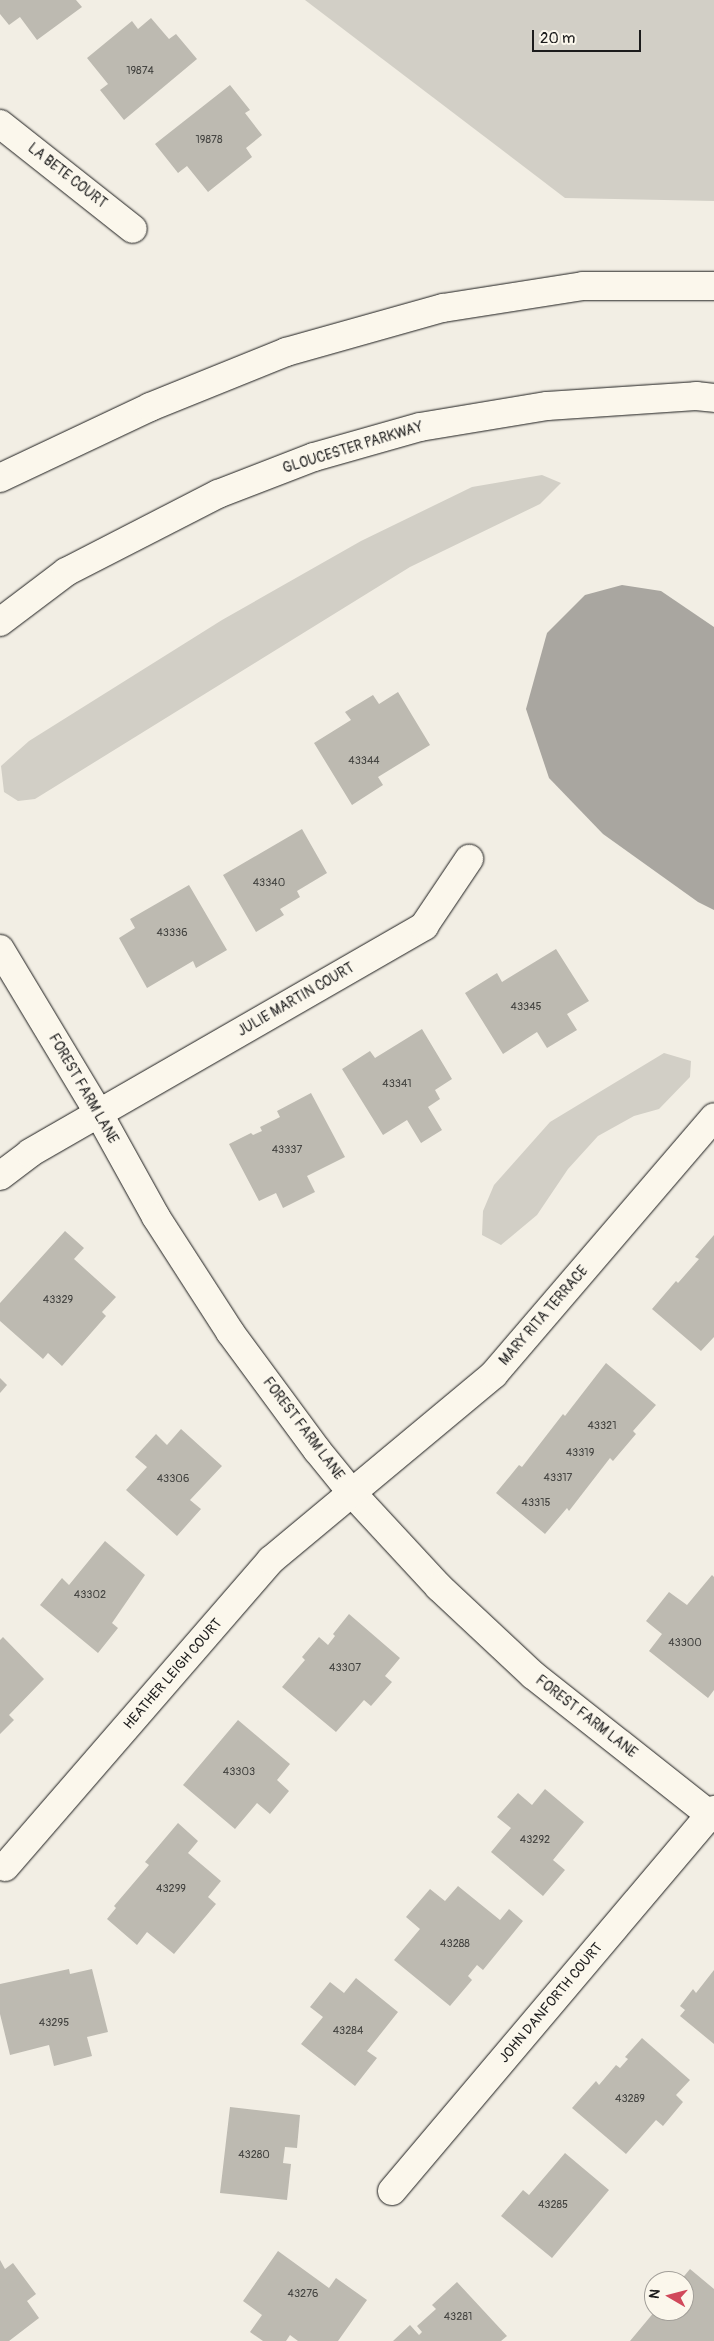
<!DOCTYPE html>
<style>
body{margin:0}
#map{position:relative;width:714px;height:2341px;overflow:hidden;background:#f2eee4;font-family:Pangolin,sans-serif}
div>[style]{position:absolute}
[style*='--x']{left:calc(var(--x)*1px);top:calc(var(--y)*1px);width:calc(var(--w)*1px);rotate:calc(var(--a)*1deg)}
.green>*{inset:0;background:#d2cfc6}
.water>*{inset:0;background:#a9a6a0}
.building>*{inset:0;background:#bdbab1}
.roads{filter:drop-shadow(0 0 1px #1c1c1c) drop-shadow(0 0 1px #1c1c1c)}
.minor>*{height:28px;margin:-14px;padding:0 14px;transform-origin:14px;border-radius:14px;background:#fbf7ec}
.secondary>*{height:28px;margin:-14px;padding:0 14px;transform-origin:14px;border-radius:14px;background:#fbf7ec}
span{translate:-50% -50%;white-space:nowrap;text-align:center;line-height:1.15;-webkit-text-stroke:4px #fbf7ec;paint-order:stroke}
.number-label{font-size:11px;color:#444441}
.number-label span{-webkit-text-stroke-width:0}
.street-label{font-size:14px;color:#1c1c1c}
.north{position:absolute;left:644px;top:2271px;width:50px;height:50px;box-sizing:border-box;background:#fbf7ec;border:1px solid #a29f99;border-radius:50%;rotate:278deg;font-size:14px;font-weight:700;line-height:20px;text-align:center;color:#1c1c1c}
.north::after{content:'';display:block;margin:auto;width:18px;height:22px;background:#d1495b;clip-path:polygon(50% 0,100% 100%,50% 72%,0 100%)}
.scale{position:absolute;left:532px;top:30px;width:109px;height:22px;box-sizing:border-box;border:2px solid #1c1c1c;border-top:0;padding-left:6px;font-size:15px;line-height:18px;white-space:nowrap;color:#1c1c1c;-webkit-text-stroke:4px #fbf7ec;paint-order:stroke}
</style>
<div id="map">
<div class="green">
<i style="clip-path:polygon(305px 0,714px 0,714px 201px,565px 198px)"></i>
<i style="clip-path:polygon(542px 475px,561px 483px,540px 504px,410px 567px,35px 799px,18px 801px,4px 792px,1px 766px,29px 741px,222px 620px,361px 541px,472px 487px)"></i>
<i style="clip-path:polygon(664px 1053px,691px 1061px,690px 1077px,659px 1109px,634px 1116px,598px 1136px,568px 1169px,537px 1215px,501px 1245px,482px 1235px,483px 1211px,494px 1185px,550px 1122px)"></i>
</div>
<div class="water">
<i style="clip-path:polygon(622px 585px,661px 591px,714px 627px,714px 910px,698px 902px,603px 834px,549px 778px,526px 709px,547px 633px,585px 595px)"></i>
</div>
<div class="building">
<i style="clip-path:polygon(0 0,76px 0,82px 7px,37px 40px,20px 17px,9px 25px,0 14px)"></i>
<i style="clip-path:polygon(151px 18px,169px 39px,176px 34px,197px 59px,124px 120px,100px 90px,108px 84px,87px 58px,132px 21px,138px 29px)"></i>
<i style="clip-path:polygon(230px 85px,250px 110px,245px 113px,262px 135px,246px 148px,252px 157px,208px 192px,187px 166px,178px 173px,155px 144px)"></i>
<i style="clip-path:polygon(398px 692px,430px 745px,378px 777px,383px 785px,352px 805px,314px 743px,351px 720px,345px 712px,373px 695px,379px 704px)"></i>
<i style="clip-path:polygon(302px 829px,327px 873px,297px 891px,300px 897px,280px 909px,284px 915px,256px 932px,223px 875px)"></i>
<i style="clip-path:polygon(189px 885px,227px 950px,196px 968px,193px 961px,147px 988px,119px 938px,135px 928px,130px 919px)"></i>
<i style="clip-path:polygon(556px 949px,589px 1001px,567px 1014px,577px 1030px,547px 1048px,537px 1032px,503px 1054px,465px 993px,497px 973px,502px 982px)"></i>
<i style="clip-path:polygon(422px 1029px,452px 1079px,435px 1090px,440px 1099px,428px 1107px,442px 1130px,421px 1143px,407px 1120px,383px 1135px,342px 1069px,370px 1051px,375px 1058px)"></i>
<i style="clip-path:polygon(311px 1093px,345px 1157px,307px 1176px,315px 1192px,283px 1208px,276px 1193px,259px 1201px,229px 1144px,251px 1133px,253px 1135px,262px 1131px,260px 1127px,280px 1117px,277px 1111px)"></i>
<i style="clip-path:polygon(65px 1231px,84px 1248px,74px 1259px,116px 1297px,102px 1312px,106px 1316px,62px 1366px,48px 1353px,43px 1359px,0 1321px,0 1303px)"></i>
<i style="clip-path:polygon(714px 1235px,714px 1337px,701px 1351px,652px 1309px,676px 1281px,678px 1283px,699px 1259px,695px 1257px)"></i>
<i style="clip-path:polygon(606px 1363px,656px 1405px,633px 1431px,636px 1434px,613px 1461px,610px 1458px,569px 1511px,567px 1508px,545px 1534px,496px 1493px,519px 1465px,522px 1467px,563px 1414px,565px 1416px)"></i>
<i style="clip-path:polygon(0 1378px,7px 1385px,0 1393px)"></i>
<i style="clip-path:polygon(181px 1429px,222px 1466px,190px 1500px,201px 1509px,177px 1536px,126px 1490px,147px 1467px,135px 1457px,156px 1434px,167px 1445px)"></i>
<i style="clip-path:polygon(105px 1541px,145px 1575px,112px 1623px,118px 1628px,98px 1653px,40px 1605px,62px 1578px,69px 1585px)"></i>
<i style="clip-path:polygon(712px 1575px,714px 1577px,714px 1690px,708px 1698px,649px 1651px,662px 1634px,646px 1621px,669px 1592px,687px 1605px)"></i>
<i style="clip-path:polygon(349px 1614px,400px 1658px,385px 1676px,392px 1682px,371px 1706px,364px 1700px,336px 1732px,282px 1687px,305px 1660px,302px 1657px,319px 1637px,328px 1645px,335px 1636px,333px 1634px)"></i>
<i style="clip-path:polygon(3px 1637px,44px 1679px,9px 1715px,14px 1720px,0 1734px,0 1640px)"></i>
<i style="clip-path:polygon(238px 1720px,290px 1764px,277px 1780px,289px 1791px,270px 1814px,257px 1803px,235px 1829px,183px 1785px)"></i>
<i style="clip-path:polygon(545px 1789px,584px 1822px,553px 1860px,565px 1870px,543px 1896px,491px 1852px,511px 1828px,497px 1817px,518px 1793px,532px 1805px)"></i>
<i style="clip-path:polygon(178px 1823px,198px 1841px,188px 1853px,221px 1881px,208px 1897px,216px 1904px,174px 1954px,147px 1932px,137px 1945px,107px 1919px,116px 1908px,114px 1906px,149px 1865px,145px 1862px)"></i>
<i style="clip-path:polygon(458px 1886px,500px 1920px,509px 1909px,523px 1921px,483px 1970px,477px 1965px,468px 1976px,472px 1980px,450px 2006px,394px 1960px,420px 1929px,406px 1917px,430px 1889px,445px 1901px)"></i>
<i style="clip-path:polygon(69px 1969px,70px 1974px,92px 1969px,108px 2032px,87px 2037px,92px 2056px,54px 2066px,49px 2045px,10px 2055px,0 2014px,0 1984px)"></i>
<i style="clip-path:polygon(714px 1970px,714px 2044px,680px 2016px,685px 2010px,680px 2006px,693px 1989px,696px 1993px)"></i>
<i style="clip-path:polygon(356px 1978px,398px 2012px,367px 2051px,377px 2058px,355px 2086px,301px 2044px,323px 2017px,310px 2007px,330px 1982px,344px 1993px)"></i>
<i style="clip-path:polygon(642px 2038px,690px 2080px,676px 2095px,683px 2102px,663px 2126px,656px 2120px,626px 2154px,572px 2108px,596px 2081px,599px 2085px,616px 2065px,620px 2068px,628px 2059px,625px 2057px)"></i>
<i style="clip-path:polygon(230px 2107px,300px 2115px,297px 2148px,285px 2147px,283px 2163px,291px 2164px,287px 2200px,220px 2193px)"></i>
<i style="clip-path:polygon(565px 2153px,609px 2190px,552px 2258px,501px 2216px,523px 2190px,529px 2195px)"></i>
<i style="clip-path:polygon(278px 2251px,329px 2288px,336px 2278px,367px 2300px,338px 2341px,298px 2341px,290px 2335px,286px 2341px,263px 2341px,250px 2332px,262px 2315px,243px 2301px)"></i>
<i style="clip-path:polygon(0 2260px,5px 2269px,13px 2263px,36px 2294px,27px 2301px,39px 2318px,9px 2341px,0 2341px)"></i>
<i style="clip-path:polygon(690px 2269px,714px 2289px,714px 2341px,630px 2341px,655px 2311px,684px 2311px,684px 2281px,680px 2281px)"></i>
<i style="clip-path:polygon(457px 2282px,507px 2336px,501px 2341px,393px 2341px,410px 2325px,419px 2335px,422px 2332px,417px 2326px,436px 2309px,432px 2305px)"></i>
</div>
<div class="roads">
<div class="minor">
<i style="--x:0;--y:124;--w:169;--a:38.3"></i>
<i style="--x:0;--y:949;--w:192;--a:59"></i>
<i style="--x:99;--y:1114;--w:118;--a:61"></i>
<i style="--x:156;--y:1217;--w:137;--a:57.2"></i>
<i style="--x:230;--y:1332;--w:147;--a:53.6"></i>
<i style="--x:317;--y:1450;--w:55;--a:50.9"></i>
<i style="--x:352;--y:1493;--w:128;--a:47.2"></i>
<i style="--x:439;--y:1587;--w:129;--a:43.1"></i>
<i style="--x:533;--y:1675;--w:231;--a:38.3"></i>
<i style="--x:0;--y:1176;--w:38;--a:-37"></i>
<i style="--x:30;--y:1153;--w:455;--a:-29.9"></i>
<i style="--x:424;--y:926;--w:81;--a:-56.1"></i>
<i style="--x:5;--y:1867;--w:406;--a:-49.1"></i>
<i style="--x:271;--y:1560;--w:290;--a:-39.8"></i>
<i style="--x:494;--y:1374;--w:338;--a:-49.4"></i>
<i style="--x:392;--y:2191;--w:499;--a:-49.8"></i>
</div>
<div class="secondary">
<i style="--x:0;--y:478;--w:166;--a:-25.3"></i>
<i style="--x:150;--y:407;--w:147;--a:-22"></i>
<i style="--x:286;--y:352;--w:163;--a:-15.7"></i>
<i style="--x:443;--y:308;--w:142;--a:-8.9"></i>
<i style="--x:583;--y:286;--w:131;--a:0"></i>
<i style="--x:0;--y:622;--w:83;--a:-37.1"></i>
<i style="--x:66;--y:572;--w:171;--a:-27.2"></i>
<i style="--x:218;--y:494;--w:103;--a:-21.1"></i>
<i style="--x:314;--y:457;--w:110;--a:-15.8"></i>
<i style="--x:420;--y:427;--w:129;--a:-9.4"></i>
<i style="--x:547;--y:406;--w:149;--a:-3.8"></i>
<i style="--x:696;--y:396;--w:18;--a:6"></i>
</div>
</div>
<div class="number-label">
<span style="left:140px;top:71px">19874</span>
<span style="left:209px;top:140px">19878</span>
<span style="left:364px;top:761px">43344</span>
<span style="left:269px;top:883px">43340</span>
<span style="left:172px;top:933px">43336</span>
<span style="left:526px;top:1007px">43345</span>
<span style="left:397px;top:1084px">43341</span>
<span style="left:287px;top:1150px">43337</span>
<span style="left:58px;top:1300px">43329</span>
<span style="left:602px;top:1426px">43321</span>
<span style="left:580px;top:1453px">43319</span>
<span style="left:558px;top:1478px">43317</span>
<span style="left:173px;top:1479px">43306</span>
<span style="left:536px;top:1503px">43315</span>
<span style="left:90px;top:1595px">43302</span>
<span style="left:685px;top:1643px">43300</span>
<span style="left:345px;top:1668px">43307</span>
<span style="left:239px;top:1772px">43303</span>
<span style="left:535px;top:1840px">43292</span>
<span style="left:171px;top:1889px">43299</span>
<span style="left:455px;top:1944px">43288</span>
<span style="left:54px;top:2023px">43295</span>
<span style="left:348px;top:2031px">43284</span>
<span style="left:630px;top:2099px">43289</span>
<span style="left:254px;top:2155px">43280</span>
<span style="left:553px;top:2205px">43285</span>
<span style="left:303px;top:2294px">43276</span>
<span style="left:458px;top:2317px">43281</span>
</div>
<div class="street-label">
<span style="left:67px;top:176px;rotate:38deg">LA BETE COURT</span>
<span style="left:353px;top:448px;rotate:-17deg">GLOUCESTER PARKWAY</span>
<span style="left:296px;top:1000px;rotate:-30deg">JULIE MARTIN COURT</span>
<span style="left:83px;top:1089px;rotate:60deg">FOREST FARM LANE</span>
<span style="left:544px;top:1316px;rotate:-49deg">MARY RITA TERRACE</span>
<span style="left:303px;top:1429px;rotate:53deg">FOREST FARM LANE</span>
<span style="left:173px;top:1674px;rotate:-49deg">HEATHER LEIGH COURT</span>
<span style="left:586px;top:1717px;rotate:38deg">FOREST FARM LANE</span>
<span style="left:551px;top:2003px;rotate:-50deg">JOHN DANFORTH COURT</span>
</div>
<div class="north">N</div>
<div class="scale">20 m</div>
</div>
